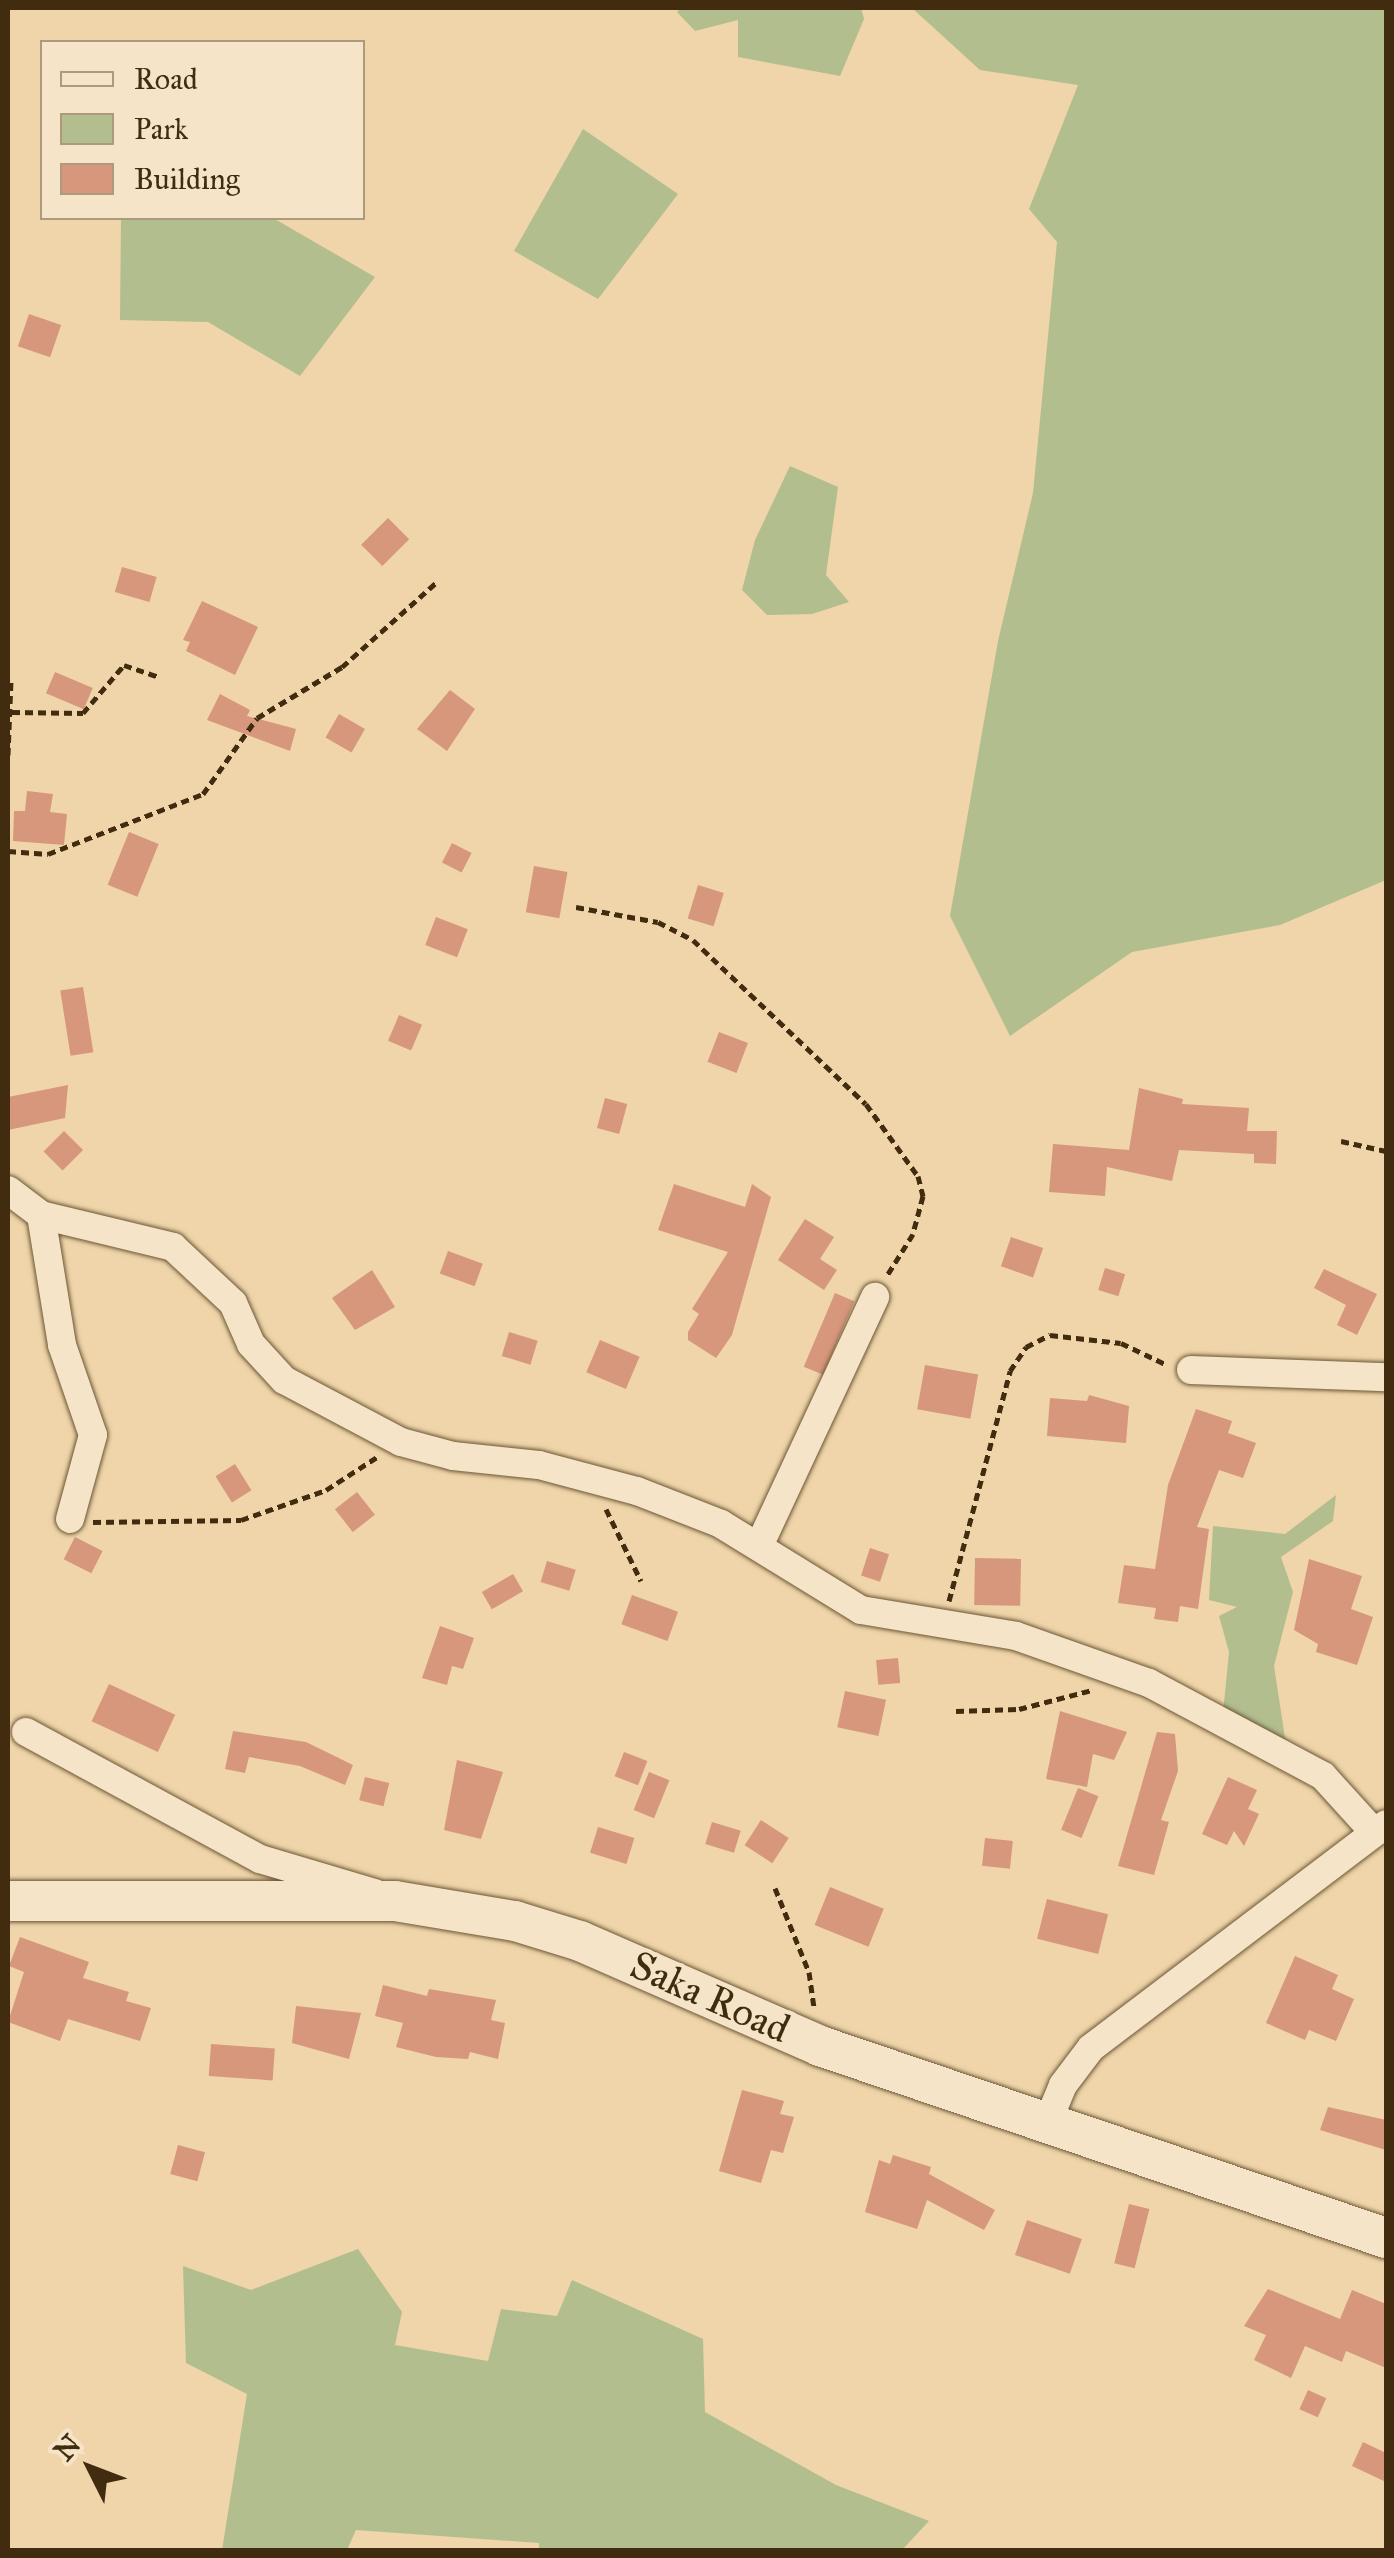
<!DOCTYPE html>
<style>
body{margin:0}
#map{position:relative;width:1394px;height:2558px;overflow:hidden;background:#efd5a9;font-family:"IM FELL Great Primer",serif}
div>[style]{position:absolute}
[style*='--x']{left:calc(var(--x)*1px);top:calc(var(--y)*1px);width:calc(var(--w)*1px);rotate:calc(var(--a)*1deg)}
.green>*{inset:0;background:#b2be8e}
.building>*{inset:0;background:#d6977c;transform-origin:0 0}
.path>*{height:5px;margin-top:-2.5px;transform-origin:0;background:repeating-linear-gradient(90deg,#412c10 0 8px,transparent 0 13px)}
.roads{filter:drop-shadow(0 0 2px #6c5636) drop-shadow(0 0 2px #6c5636)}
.minor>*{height:28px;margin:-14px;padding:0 14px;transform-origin:14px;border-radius:14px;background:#f5e4c7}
.secondary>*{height:40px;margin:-20px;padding:0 20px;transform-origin:20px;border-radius:20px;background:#f5e4c7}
span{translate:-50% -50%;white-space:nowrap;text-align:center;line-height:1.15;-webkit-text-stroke:8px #f5e4c7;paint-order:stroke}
.street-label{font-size:40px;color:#412c10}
.frame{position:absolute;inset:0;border:10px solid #412c10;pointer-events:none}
.legend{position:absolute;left:40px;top:40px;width:325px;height:180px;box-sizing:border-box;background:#f5e4c7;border:2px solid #ad9a7e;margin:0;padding:12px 18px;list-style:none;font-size:30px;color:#412c10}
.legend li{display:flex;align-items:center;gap:20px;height:50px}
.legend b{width:50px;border:2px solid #ad9a7e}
.north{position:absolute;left:40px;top:2418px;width:100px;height:100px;-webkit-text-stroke:8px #f5e4c7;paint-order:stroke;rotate:312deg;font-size:28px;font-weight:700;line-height:40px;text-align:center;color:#412c10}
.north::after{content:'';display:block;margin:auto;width:35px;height:45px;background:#412c10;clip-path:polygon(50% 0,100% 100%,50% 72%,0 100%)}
</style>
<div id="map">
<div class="green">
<i style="clip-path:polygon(681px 8px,861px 8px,864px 19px,840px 76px,738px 57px,738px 20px,695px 31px,677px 12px)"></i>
<i style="clip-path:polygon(912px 8px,1386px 8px,1386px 880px,1280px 925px,1132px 952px,1010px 1036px,950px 916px,998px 641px,1033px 493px,1057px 242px,1029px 209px,1078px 85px,980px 70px)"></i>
<i style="clip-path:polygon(583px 129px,678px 194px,598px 299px,514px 251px)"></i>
<i style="clip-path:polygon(121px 218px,273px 218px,375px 277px,300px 376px,208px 322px,120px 320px)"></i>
<i style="clip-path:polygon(790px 466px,838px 487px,826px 575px,849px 602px,812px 614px,767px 615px,742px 590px,755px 540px)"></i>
<i style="clip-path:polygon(1336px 1495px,1333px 1521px,1281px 1557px,1293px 1592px,1274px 1666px,1287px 1751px,1223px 1713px,1229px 1652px,1219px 1616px,1237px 1607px,1209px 1600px,1213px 1526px,1285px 1534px)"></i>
<i style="clip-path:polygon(358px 2249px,402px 2312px,395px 2345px,488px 2361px,501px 2309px,557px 2316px,572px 2280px,703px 2339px,705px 2412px,836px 2485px,929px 2521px,902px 2550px,539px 2550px,539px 2543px,356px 2530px,347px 2550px,222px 2550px,247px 2394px,186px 2363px,183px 2266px,251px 2290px)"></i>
</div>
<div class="building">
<i style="left:29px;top:314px;width:34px;height:34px;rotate:19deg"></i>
<i style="left:388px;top:518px;width:30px;height:38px;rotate:45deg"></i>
<i style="left:122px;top:567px;width:36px;height:26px;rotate:16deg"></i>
<i style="clip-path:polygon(202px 601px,258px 627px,235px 675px,186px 651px,190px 642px,183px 640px)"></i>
<i style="left:55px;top:672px;width:41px;height:23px;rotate:23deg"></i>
<i style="clip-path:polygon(450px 690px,475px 709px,447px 751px,417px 729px)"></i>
<i style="clip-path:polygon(220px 694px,250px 710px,247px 716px,296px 729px,290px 751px,207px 720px)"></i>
<i style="left:339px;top:714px;width:30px;height:27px;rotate:30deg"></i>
<i style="clip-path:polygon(27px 791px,53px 794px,50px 812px,67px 814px,64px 845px,13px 841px,14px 811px,25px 811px)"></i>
<i style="left:129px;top:832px;width:32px;height:57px;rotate:22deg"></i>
<i style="left:452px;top:843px;width:22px;height:22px;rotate:27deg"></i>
<i style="left:534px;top:866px;width:34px;height:47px;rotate:10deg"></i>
<i style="left:698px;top:885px;width:27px;height:35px;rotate:17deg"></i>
<i style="left:436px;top:917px;width:34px;height:30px;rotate:21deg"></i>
<i style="left:83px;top:987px;width:66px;height:23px;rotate:81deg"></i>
<i style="left:399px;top:1015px;width:25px;height:28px;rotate:23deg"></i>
<i style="left:719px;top:1032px;width:31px;height:32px;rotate:21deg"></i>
<i style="clip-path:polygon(68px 1085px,65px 1118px,8px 1130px,8px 1097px)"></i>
<i style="clip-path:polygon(1139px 1088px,1183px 1099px,1182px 1104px,1249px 1108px,1247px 1131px,1277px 1131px,1276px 1164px,1254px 1163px,1254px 1154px,1179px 1150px,1172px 1181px,1107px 1167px,1105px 1196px,1049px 1192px,1053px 1144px,1129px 1150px)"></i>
<i style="left:605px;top:1098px;width:23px;height:31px;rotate:15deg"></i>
<i style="left:64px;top:1131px;width:27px;height:29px;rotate:45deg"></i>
<i style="clip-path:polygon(674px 1184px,745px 1207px,752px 1184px,771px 1197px,732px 1335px,716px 1358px,688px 1340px,688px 1332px,699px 1314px,692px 1309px,728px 1252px,658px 1230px)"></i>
<i style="clip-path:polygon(805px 1219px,834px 1237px,820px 1259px,837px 1270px,824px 1290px,778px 1260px)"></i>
<i style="left:1011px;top:1237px;width:34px;height:31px;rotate:19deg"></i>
<i style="left:448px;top:1251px;width:37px;height:24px;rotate:20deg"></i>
<i style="left:1105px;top:1268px;width:21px;height:23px;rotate:17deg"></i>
<i style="clip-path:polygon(1324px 1269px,1377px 1294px,1357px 1335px,1337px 1325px,1346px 1305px,1314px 1288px)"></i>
<i style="clip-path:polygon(372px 1270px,395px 1307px,355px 1330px,332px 1298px)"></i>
<i style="left:835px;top:1293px;width:21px;height:80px;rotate:23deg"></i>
<i style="left:509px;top:1332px;width:30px;height:25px;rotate:17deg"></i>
<i style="left:600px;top:1340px;width:43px;height:35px;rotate:23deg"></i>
<i style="left:925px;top:1365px;width:54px;height:45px;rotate:10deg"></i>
<i style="clip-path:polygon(1089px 1395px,1129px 1406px,1126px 1443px,1047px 1436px,1050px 1398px,1087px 1401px)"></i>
<i style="clip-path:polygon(1196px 1409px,1232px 1421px,1228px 1433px,1256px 1443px,1243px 1478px,1219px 1470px,1197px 1527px,1209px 1529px,1198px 1609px,1180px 1606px,1178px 1622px,1154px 1619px,1156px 1608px,1118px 1603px,1124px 1565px,1155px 1569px,1168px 1485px)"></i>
<i style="left:235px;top:1464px;width:31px;height:23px;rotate:58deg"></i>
<i style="left:357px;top:1492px;width:29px;height:28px;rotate:52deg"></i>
<i style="left:75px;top:1537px;width:31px;height:25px;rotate:27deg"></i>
<i style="left:870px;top:1548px;width:20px;height:29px;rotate:18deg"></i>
<i style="left:975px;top:1558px;width:46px;height:47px;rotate:1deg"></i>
<i style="clip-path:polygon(1309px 1559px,1362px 1576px,1351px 1609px,1373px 1617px,1357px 1665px,1316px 1652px,1318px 1644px,1294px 1630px)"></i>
<i style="left:547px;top:1561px;width:30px;height:22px;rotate:17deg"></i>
<i style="left:513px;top:1574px;width:20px;height:36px;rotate:60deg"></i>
<i style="left:632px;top:1595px;width:49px;height:31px;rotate:20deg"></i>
<i style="clip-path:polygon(440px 1626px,474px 1638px,463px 1669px,452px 1666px,447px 1685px,422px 1678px)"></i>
<i style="left:898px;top:1658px;width:25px;height:22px;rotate:85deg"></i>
<i style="left:109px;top:1684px;width:73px;height:41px;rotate:25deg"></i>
<i style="left:845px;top:1691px;width:42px;height:37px;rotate:12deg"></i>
<i style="clip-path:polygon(1060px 1711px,1127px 1732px,1114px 1760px,1093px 1754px,1087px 1787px,1046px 1779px)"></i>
<i style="clip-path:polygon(233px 1731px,306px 1742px,353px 1765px,345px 1785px,300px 1766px,249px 1757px,245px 1773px,225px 1769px)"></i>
<i style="clip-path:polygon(1157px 1732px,1175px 1734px,1178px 1771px,1161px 1820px,1169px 1822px,1154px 1875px,1118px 1866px)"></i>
<i style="left:624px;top:1752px;width:25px;height:26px;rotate:21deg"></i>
<i style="clip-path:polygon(457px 1760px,503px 1772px,481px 1839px,444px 1830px)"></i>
<i style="left:649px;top:1772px;width:22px;height:41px;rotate:22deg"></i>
<i style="left:365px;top:1777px;width:25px;height:24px;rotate:14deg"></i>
<i style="clip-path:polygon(1228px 1777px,1257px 1790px,1248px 1809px,1259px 1814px,1244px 1846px,1234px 1831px,1227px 1845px,1202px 1834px)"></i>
<i style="left:1078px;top:1788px;width:22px;height:45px;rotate:22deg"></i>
<i style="left:761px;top:1820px;width:33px;height:30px;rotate:33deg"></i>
<i style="left:712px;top:1822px;width:30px;height:23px;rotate:17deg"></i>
<i style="left:598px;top:1827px;width:38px;height:27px;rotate:17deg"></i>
<i style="left:985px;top:1838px;width:28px;height:28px;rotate:6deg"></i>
<i style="left:830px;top:1887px;width:58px;height:41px;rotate:22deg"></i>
<i style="left:1047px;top:1899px;width:63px;height:41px;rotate:14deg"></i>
<i style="clip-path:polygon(20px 1937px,89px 1962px,83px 1978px,129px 1992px,126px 2001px,151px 2008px,140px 2041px,68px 2019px,60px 2041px,8px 2022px,24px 1972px,9px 1966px)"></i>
<i style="clip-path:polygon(1295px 1956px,1338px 1975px,1332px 1989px,1354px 1999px,1336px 2041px,1309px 2030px,1305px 2040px,1266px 2023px)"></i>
<i style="clip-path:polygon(383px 1985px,427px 1996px,429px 1989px,496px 2000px,491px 2020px,505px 2023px,498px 2059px,470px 2052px,468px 2059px,436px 2057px,396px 2047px,403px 2023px,375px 2016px)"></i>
<i style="clip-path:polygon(296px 2006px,361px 2013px,349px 2059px,292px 2043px)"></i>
<i style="left:211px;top:2044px;width:64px;height:32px;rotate:4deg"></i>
<i style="clip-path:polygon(742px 2090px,784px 2101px,780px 2114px,794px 2117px,783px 2153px,771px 2150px,761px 2183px,719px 2171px)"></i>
<i style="clip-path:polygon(1328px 2107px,1386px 2120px,1386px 2150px,1320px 2130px)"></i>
<i style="left:178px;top:2145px;width:28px;height:30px;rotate:15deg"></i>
<i style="clip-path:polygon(893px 2155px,931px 2167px,929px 2174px,995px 2210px,984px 2230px,927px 2200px,917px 2229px,865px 2212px,879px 2160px,890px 2164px)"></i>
<i style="left:1129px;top:2204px;width:21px;height:61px;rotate:14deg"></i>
<i style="left:1027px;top:2220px;width:58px;height:37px;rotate:19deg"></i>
<i style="clip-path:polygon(1268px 2289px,1340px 2319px,1352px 2290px,1386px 2304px,1386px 2368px,1346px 2351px,1342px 2362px,1305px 2346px,1291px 2378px,1254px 2360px,1266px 2335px,1244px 2326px)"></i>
<i style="left:1308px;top:2390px;width:20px;height:21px;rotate:24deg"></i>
<i style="clip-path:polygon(1363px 2442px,1386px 2453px,1386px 2482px,1352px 2466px)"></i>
</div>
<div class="path">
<i style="--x:12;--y:712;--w:71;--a:0.8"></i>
<i style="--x:83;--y:713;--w:63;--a:-49.5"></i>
<i style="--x:124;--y:665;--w:36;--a:19"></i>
<i style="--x:8;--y:755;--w:76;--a:-87.7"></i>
<i style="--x:8;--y:851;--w:40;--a:4.3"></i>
<i style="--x:48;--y:854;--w:166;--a:-21.2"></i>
<i style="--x:203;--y:794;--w:93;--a:-54.6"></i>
<i style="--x:257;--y:718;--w:99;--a:-31"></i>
<i style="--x:342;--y:667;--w:129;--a:-41.9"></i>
<i style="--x:576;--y:907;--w:83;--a:10.4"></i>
<i style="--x:658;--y:922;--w:39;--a:27"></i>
<i style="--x:693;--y:940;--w:238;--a:43.5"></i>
<i style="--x:866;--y:1104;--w:89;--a:54.2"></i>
<i style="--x:918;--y:1176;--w:21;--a:76"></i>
<i style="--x:923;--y:1196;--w:39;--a:105"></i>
<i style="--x:913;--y:1234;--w:51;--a:122.1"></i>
<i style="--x:1341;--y:1141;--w:46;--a:12.5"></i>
<i style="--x:606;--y:1509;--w:80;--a:64.1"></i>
<i style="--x:93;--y:1522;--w:148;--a:-0.8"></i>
<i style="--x:241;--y:1520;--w:90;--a:-19.4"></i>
<i style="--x:326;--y:1490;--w:61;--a:-32.9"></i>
<i style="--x:949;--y:1601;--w:238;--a:-75.1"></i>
<i style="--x:1010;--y:1371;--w:29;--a:-56"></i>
<i style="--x:1026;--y:1347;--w:27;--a:-27"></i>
<i style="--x:1050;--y:1335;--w:71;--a:6.4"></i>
<i style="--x:1121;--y:1343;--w:49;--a:25.5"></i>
<i style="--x:956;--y:1711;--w:63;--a:-1.8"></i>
<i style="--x:1019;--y:1709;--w:75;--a:-14.6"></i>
<i style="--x:775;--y:1888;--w:91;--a:68"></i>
<i style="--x:809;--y:1972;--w:36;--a:82"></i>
</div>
<div class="roads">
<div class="minor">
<i style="--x:8;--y:1190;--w:41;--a:37.1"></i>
<i style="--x:41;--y:1215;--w:132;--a:80.8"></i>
<i style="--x:62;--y:1345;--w:95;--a:71"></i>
<i style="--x:93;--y:1435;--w:87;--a:105.3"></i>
<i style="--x:41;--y:1215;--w:136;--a:13.6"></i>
<i style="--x:173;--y:1247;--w:82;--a:43"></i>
<i style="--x:233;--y:1303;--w:45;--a:66.3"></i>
<i style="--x:251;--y:1344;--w:49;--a:47.5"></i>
<i style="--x:284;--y:1380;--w:132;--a:27.9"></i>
<i style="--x:401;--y:1442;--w:54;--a:15.1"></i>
<i style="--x:453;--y:1456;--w:86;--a:6"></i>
<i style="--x:539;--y:1465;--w:101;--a:14.9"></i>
<i style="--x:637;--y:1491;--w:90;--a:21.4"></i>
<i style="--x:721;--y:1524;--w:164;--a:31.6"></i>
<i style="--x:861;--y:1610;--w:157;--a:9.5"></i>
<i style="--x:1016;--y:1636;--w:141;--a:19.5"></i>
<i style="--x:1149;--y:1683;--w:197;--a:28.1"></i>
<i style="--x:1323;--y:1776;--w:73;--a:47.8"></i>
<i style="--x:1191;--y:1370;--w:195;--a:2.1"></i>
<i style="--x:759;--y:1546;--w:275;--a:-65"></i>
<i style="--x:26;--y:1732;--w:266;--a:28.5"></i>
<i style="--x:260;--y:1859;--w:120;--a:16.5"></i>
<i style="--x:1046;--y:2126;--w:44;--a:-67.5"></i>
<i style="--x:1063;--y:2085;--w:46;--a:-52.9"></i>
<i style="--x:1091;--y:2048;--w:370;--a:-37.2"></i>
</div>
<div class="secondary">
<i style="--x:8;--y:1901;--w:387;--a:0"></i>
<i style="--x:395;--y:1901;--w:122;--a:9.5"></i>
<i style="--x:515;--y:1921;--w:68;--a:17.1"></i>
<i style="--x:580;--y:1941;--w:262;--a:23.6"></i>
<i style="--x:820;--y:2046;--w:598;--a:18.74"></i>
</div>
</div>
<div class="street-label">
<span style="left:710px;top:1997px;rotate:24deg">Saka Road</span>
</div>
<div class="frame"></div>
<ul class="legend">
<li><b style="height:12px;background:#f5e4c7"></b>Road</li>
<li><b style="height:28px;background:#b2be8e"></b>Park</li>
<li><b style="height:28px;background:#d6977c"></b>Building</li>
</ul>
<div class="north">N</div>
</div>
